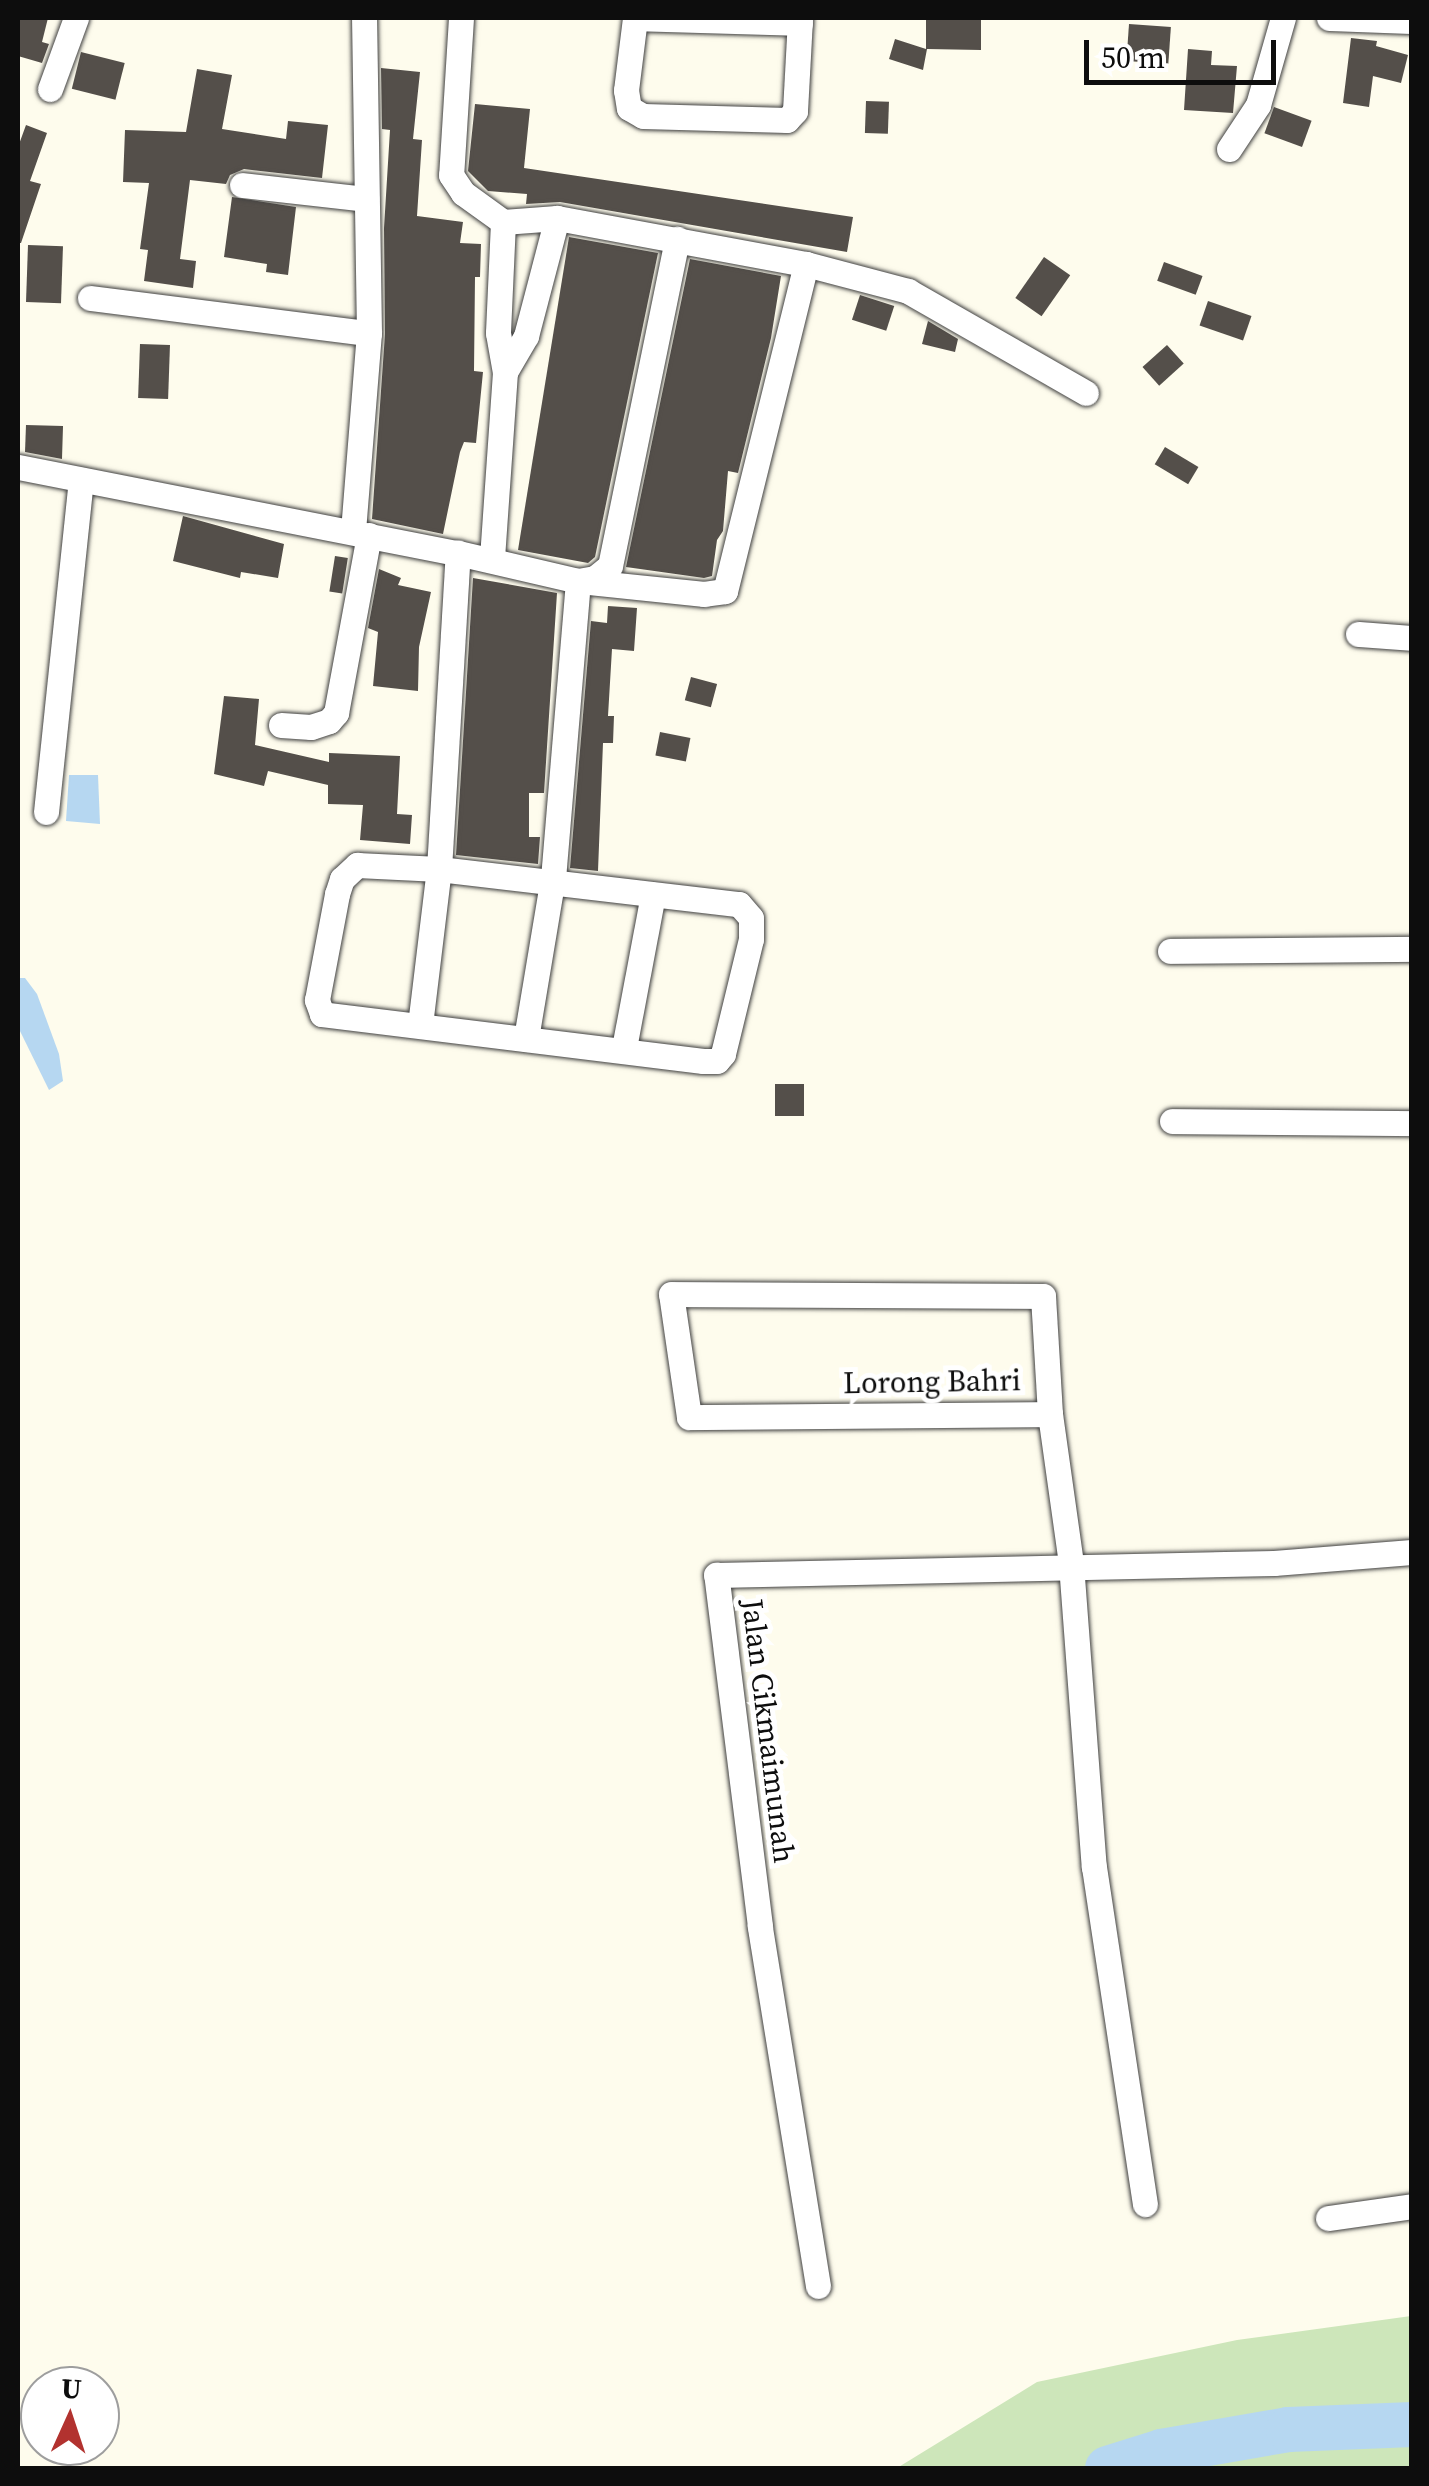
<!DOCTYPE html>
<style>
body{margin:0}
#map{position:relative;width:1429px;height:2486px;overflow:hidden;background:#fefced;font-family:"Source Serif 4",serif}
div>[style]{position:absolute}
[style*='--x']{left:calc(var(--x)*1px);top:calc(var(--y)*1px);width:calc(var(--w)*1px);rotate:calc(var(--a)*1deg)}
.green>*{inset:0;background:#cde6ba}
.water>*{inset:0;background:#b6d7f1}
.river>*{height:45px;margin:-22.5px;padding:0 22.5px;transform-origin:22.5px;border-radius:22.5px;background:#b6d7f1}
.building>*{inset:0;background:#544f4a;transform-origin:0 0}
.roads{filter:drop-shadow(0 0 2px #404040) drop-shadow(0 0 2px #404040)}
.street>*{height:25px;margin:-12.5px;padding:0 12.5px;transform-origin:12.5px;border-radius:12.5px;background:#fff}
span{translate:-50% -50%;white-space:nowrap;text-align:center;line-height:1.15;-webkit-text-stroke:10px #fff;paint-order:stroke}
.street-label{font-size:30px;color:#0d0d0d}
.frame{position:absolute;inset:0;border:20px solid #0d0d0d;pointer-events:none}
.north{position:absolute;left:20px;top:2366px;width:100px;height:100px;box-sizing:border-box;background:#fff;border:2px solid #9e9e9e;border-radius:50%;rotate:3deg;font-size:28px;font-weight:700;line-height:40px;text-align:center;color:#0d0d0d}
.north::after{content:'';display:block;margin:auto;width:35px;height:45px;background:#b2322f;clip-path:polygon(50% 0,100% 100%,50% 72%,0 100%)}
.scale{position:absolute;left:1084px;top:40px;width:192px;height:45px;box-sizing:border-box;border:5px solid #0d0d0d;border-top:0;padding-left:12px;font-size:30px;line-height:35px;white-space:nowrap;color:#0d0d0d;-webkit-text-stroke:8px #fff;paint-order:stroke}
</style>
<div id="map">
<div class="green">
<i style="clip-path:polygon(1411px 2316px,1411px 2468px,897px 2468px,1037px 2382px,1237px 2340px)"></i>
</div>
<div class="water">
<i style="clip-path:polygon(69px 775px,98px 775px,100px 824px,66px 821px)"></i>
<i style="clip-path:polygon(18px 978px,25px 978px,37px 994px,59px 1054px,63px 1081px,49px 1090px,18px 1027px)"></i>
</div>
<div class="river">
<i style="--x:1107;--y:2468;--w:57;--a:-17.5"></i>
<i style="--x:1161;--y:2451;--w:129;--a:-9.8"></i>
<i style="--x:1288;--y:2429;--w:124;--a:-2.3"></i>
</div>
<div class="building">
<i style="clip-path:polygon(18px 18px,48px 18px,42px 42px,49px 44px,42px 63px,18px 56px)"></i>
<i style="clip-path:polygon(926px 18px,981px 18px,981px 50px,927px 49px,923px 70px,889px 59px,895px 39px,926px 49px)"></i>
<i style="left:1129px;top:24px;width:42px;height:37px;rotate:4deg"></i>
<i style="clip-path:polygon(1351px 38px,1377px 41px,1376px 46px,1408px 55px,1401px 83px,1373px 76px,1369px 107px,1343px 103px)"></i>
<i style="clip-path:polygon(1188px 49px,1212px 51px,1211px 65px,1237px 66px,1233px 113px,1184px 110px)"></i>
<i style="left:81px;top:52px;width:45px;height:38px;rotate:14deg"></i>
<i style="clip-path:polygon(381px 68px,420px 72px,413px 139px,422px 140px,417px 216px,463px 222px,460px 243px,481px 244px,480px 277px,475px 277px,474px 371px,483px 372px,476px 443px,464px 442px,460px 452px,443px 534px,372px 519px,385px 334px,384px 228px,390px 130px,382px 129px)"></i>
<i style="clip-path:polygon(197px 69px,232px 75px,222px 129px,286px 139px,288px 121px,328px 125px,322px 178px,244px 169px,230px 175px,226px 184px,190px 180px,180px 259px,196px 261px,193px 288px,144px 281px,148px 250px,140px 249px,149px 183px,123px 182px,125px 130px,186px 132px)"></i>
<i style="left:866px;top:101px;width:23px;height:32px;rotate:2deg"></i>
<i style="clip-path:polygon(475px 104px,530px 109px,524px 168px,853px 217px,847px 252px,560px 202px,526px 204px,527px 194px,488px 191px,468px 171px)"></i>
<i style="left:1274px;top:107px;width:40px;height:28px;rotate:20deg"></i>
<i style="clip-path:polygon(26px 125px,47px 133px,30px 181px,41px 184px,21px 243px,18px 243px,18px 147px)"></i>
<i style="clip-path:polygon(232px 197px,296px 207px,288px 275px,266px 272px,267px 264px,224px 257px)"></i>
<i style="clip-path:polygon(569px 237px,658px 253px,595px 557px,588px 563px,518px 550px)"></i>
<i style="left:28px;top:245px;width:35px;height:57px;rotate:2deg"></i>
<i style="left:1044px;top:257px;width:32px;height:50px;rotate:35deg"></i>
<i style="clip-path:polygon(690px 259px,781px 276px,771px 338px,738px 473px,728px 471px,723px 531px,717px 540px,712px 576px,704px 578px,626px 567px)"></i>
<i style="left:1164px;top:262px;width:41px;height:20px;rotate:20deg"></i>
<i style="left:860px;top:295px;width:36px;height:26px;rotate:18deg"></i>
<i style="left:1208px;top:301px;width:46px;height:26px;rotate:19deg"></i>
<i style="clip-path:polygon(928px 321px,958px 339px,955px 352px,922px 344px)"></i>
<i style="left:140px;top:344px;width:30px;height:54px;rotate:2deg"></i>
<i style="left:1167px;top:345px;width:25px;height:33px;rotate:48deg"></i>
<i style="clip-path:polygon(26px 425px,63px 426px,62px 459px,25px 452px)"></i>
<i style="left:1165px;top:447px;width:39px;height:20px;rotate:31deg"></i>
<i style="clip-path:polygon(183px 516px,284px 544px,278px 578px,241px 572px,240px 578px,173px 561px)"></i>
<i style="left:335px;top:556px;width:13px;height:36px;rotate:9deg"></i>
<i style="clip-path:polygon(379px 569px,401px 578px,398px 585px,431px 592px,419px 647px,418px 691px,373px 686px,378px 632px,368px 628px)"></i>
<i style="clip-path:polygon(473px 578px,557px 593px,544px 793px,529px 793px,529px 837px,540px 837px,538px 864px,456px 855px)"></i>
<i style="clip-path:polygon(608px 606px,637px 608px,634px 651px,612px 649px,608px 716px,614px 716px,613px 743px,603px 743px,598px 871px,570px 868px,591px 621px,607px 623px)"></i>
<i style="left:691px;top:677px;width:27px;height:24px;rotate:15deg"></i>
<i style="clip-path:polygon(224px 696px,259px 699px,255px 745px,329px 762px,329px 753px,400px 756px,397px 814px,412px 815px,410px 844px,360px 840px,363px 805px,328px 804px,328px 785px,268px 771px,264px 786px,214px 774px)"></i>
<i style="left:660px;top:732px;width:31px;height:24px;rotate:11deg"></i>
<i style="left:775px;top:1084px;width:29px;height:32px"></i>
</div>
<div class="roads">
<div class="street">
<i style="--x:461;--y:18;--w:157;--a:93.6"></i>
<i style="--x:451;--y:175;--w:22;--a:56"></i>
<i style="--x:463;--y:193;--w:49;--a:35.9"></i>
<i style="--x:503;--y:222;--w:111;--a:92.6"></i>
<i style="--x:498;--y:333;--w:40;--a:80"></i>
<i style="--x:505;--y:372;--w:188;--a:94"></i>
<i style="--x:1329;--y:18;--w:83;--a:2.1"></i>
<i style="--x:800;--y:23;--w:165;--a:-178.3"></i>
<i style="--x:635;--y:18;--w:73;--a:97.1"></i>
<i style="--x:626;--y:90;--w:18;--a:81"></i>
<i style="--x:629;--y:108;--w:16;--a:30"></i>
<i style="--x:643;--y:116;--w:144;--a:1.6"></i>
<i style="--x:787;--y:120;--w:12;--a:-48"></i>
<i style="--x:795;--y:111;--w:93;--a:-86.9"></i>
<i style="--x:50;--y:89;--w:76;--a:-69.9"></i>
<i style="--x:1229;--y:149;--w:53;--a:-56.6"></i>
<i style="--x:1258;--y:105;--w:91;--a:-74"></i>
<i style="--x:242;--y:185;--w:125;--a:6.4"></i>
<i style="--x:503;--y:222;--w:54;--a:-4.2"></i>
<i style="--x:557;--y:218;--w:253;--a:10.5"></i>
<i style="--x:806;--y:264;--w:337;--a:103.9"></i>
<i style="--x:725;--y:591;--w:21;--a:172"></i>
<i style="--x:704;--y:594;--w:127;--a:-174.1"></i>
<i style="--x:578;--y:581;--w:297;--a:94.8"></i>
<i style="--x:553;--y:877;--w:164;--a:99.5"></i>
<i style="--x:806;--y:264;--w:106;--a:14.8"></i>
<i style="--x:908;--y:291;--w:205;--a:29.8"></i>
<i style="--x:90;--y:298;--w:281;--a:7.2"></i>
<i style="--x:505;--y:372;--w:42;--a:-59.7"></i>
<i style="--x:526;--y:336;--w:122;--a:-75.3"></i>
<i style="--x:18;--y:467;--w:448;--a:11.1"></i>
<i style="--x:458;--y:553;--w:123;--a:13.1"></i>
<i style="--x:578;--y:581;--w:17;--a:-10"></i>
<i style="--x:595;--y:578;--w:19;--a:-39"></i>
<i style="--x:610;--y:566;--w:334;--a:-78.4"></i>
<i style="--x:353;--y:531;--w:199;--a:-85.4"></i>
<i style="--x:369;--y:333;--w:315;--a:-90.9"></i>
<i style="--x:1358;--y:634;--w:54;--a:4.2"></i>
<i style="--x:281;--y:725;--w:30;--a:4"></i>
<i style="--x:311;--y:727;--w:19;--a:-18"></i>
<i style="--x:329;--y:721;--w:11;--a:-49"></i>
<i style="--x:336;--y:713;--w:181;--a:-79.5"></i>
<i style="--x:46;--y:812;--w:334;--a:-84"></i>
<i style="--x:357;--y:865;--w:82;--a:2.8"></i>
<i style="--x:439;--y:869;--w:302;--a:6.7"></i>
<i style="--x:739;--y:904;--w:18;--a:49"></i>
<i style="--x:751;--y:918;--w:21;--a:90"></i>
<i style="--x:751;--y:939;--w:118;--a:103.7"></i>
<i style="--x:723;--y:1054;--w:9;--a:131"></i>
<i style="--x:717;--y:1061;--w:14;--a:180"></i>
<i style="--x:703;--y:1061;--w:384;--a:-173"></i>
<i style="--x:322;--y:1014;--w:15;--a:-110"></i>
<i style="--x:317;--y:1000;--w:108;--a:-79.3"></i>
<i style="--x:337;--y:894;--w:16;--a:-72"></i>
<i style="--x:342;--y:879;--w:21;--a:-43"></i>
<i style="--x:1170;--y:951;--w:242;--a:-0.5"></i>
<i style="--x:420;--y:1025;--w:157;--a:-83.1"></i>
<i style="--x:439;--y:869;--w:317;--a:-86.6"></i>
<i style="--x:624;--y:1048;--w:156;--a:-79.3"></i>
<i style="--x:1172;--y:1121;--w:240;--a:0.5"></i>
<i style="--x:671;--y:1294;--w:372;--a:0.3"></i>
<i style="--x:1043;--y:1296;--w:118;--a:86.6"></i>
<i style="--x:1050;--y:1414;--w:361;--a:179.5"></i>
<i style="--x:689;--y:1417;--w:124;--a:-98.3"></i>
<i style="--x:1050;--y:1414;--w:151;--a:82"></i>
<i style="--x:1071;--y:1564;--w:304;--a:85.7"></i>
<i style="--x:1094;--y:1867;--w:341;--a:81.4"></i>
<i style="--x:1328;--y:2218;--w:85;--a:-8.1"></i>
<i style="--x:818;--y:2286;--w:365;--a:-99.2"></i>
<i style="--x:760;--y:1926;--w:354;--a:-97.1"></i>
<i style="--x:716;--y:1575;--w:558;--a:-1.23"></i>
<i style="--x:1274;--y:1563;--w:138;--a:-4.6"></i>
</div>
</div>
<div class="street-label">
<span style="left:932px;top:1382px;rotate:-1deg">Lorong Bahri</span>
<span style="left:768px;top:1731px;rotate:83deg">Jalan Cikmaimunah</span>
</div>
<div class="frame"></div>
<div class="north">U</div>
<div class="scale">50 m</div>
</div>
